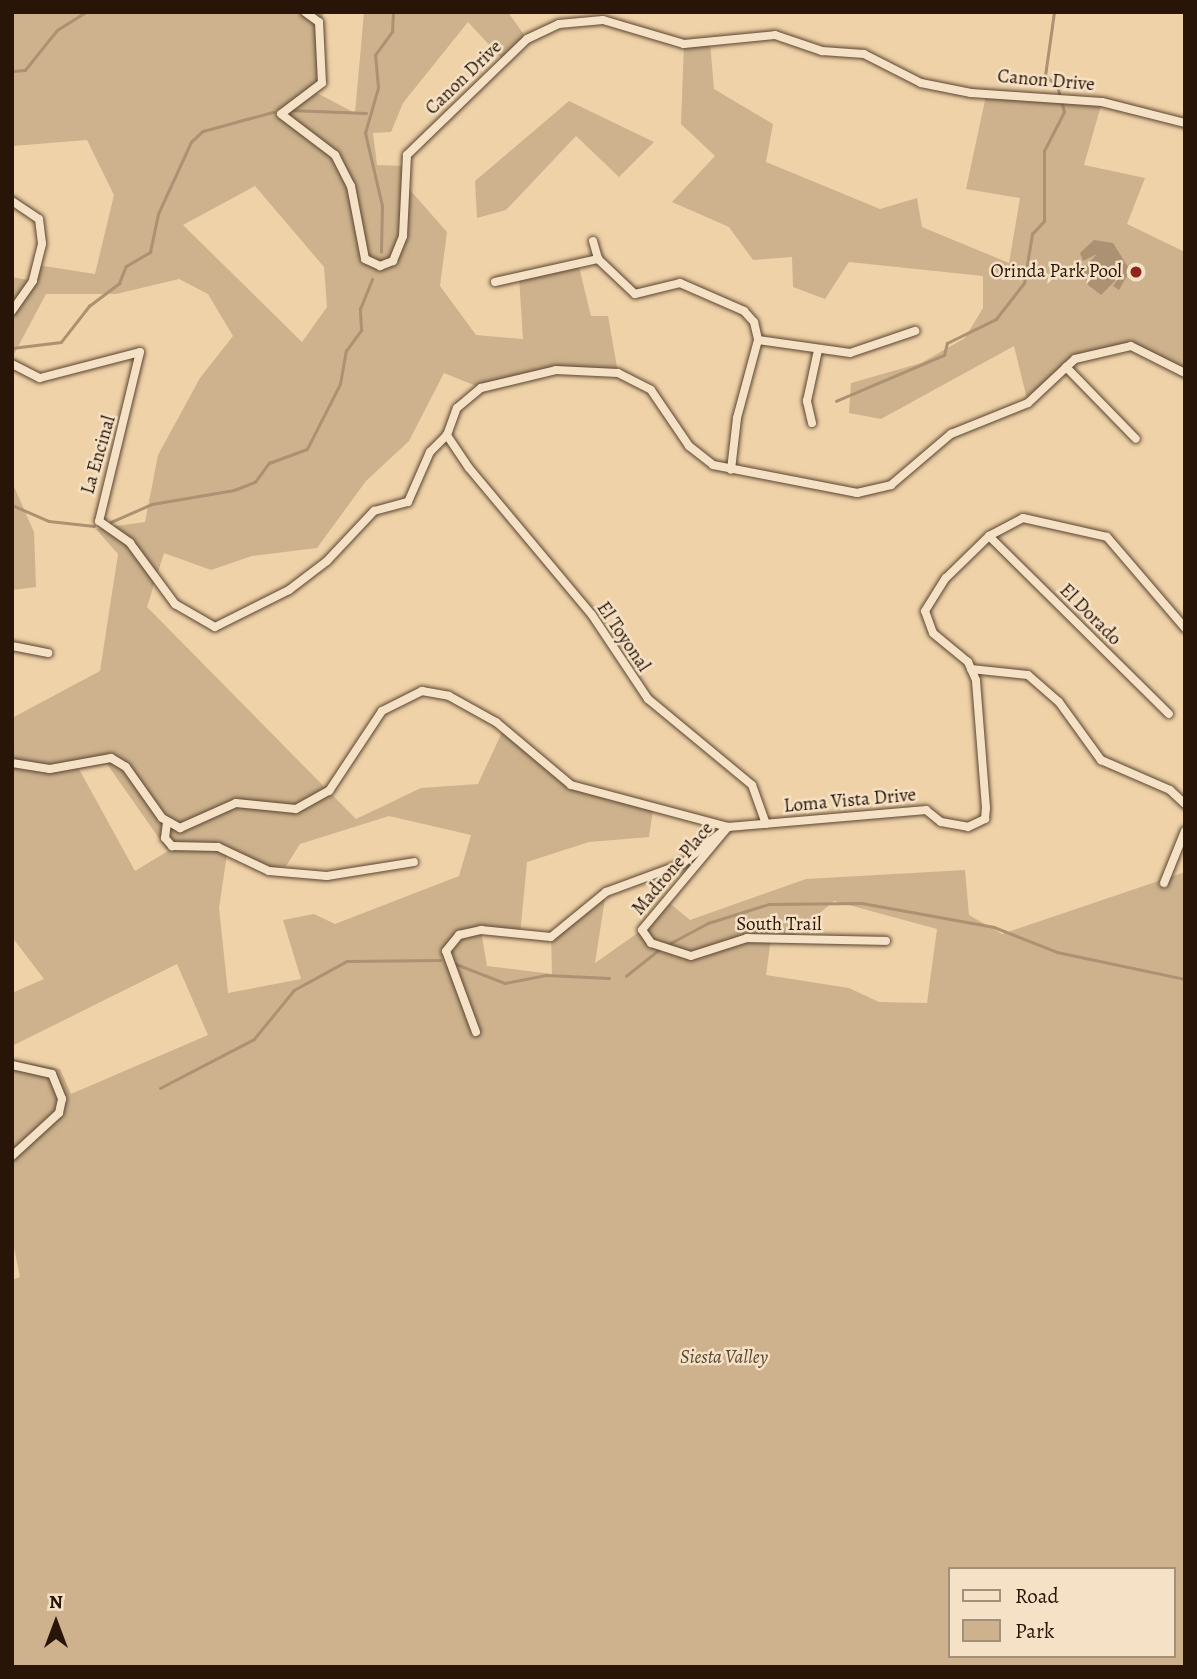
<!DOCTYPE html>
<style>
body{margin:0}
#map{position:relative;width:1197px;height:1679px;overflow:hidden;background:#efd2a8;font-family:Alegreya,serif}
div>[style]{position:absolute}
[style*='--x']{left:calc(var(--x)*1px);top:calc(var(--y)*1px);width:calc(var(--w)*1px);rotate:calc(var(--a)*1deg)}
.green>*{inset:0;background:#cdb28d}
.water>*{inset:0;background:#ac9172}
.stream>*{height:2.5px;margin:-1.25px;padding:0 1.25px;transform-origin:1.25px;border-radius:1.25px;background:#ac9172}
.roads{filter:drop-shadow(0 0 2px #5a4430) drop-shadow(0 0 2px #5a4430)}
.street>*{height:8px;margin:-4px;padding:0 4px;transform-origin:4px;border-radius:4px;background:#f5e2c6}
.dots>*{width:19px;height:19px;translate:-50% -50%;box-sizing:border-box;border:4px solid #f5e2c6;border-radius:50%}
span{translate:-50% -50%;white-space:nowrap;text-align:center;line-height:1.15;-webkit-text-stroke:5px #f5e2c6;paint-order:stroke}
.street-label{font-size:19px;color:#291408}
.poi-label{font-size:19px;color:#291408}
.right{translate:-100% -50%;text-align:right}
.park-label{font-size:19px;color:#5a4330;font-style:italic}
.frame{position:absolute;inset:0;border:14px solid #291408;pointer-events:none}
.legend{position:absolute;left:948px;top:1567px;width:228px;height:91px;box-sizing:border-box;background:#f5e2c6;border:2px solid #a3907a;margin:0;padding:9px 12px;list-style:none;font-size:21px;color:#291408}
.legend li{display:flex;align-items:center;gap:14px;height:35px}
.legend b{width:35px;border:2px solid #a3907a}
.north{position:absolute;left:21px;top:1588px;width:70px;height:70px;-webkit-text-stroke:5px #f5e2c6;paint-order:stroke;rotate:0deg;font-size:19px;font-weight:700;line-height:28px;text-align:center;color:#291408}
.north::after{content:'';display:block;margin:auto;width:24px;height:32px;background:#291408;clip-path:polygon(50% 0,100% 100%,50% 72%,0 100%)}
</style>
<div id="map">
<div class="green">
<i style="clip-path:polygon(evenodd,12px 12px,323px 12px,322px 83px,313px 91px,355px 113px,364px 12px,508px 12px,527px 39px,504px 61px,468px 22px,403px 103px,391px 132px,373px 133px,377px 165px,405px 166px,402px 181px,447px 232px,440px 286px,476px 335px,523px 339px,519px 277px,578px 263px,591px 316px,608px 316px,618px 373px,556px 370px,481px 388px,444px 373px,409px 441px,366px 481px,317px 548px,252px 556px,211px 570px,164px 553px,147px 607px,356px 819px,421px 788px,478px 784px,504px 728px,565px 781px,654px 803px,649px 837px,589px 842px,527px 862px,520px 935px,481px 931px,487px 966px,552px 974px,551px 937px,606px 892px,595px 963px,642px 930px,666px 900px,690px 920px,806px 879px,965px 870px,969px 915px,1002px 934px,1185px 872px,1185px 1667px,12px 1667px,12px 1280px,20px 1277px,12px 1238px,12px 1060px,60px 1069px,71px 1094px,208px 1035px,177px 964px,12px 1046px,12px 993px,44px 979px,12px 937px,12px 718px,100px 671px,118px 554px,96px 529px,145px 522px,158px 455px,200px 378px,233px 336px,208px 294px,179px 279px,116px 294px,46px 294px,12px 358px,12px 277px,33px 281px,37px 265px,95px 274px,114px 195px,87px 140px,12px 146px,12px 12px,255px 186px,324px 267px,327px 307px,302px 342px,183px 225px,255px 186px,12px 12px,107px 764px,168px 851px,135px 871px,79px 769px,107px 764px,12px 12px,389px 816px,471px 835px,459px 876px,335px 924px,314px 914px,283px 920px,301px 979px,228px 993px,219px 908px,227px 854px,255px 869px,286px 866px,300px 844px,389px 816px,12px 12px,834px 901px,937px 929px,927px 1003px,879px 1002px,849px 988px,766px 975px,771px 938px,792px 937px,834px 901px,12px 12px,950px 1569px,1174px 1569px,1174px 1656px,950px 1656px,950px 1569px)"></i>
<i style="clip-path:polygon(710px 42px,714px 89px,773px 124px,766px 162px,880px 209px,917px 198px,922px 227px,1009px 263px,1020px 198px,966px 189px,987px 91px,1102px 102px,1084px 165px,1145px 178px,1127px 224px,1185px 252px,1185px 373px,1138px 347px,1075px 359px,1028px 403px,1014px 346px,881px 419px,849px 413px,851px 383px,921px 363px,965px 338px,983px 308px,983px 276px,849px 262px,825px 299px,793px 287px,792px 257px,753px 260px,729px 227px,672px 202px,715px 156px,681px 124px,684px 44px)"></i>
<i style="clip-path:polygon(569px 101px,654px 142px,619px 177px,576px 136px,506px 210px,477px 218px,475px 181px)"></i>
<i style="clip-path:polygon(12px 482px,34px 532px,36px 587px,12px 590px)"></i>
</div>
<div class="water">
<i style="clip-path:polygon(1094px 240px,1113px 243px,1130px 270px,1119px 290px,1113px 286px,1120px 276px,1101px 295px,1088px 285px,1083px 269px,1097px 254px,1083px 261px,1080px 253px)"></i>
</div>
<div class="stream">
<i style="--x:12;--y:71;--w:13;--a:-4"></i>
<i style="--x:25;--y:70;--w:51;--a:-51.3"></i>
<i style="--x:57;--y:30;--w:34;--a:-32"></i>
<i style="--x:290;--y:110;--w:76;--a:2.3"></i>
<i style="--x:381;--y:252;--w:46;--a:-88.8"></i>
<i style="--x:382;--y:206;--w:75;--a:-103.1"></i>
<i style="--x:365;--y:133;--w:47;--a:-73.9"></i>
<i style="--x:378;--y:88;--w:33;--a:-95"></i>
<i style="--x:375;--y:55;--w:29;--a:-54"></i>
<i style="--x:392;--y:32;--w:20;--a:-87"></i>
<i style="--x:12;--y:348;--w:49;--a:-7"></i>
<i style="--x:61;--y:342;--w:46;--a:-52.1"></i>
<i style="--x:89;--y:306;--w:38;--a:-37"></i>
<i style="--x:119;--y:283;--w:18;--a:-68"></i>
<i style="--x:126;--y:266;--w:28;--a:-30"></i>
<i style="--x:150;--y:252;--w:39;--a:-78"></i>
<i style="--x:158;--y:214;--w:79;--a:-65.4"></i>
<i style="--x:191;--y:142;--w:16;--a:-43"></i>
<i style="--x:203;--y:131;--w:73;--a:-15.2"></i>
<i style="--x:836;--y:401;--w:117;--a:-23.1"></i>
<i style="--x:944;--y:355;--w:12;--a:-76"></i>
<i style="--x:947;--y:343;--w:55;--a:-26.1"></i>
<i style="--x:996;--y:319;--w:46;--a:-52.1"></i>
<i style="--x:1024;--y:283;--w:50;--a:-80.7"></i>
<i style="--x:1032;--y:234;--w:18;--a:-47"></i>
<i style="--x:1044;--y:221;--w:70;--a:-90"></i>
<i style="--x:1044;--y:151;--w:44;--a:-62.9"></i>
<i style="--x:1064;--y:112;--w:27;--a:-105"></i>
<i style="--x:1057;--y:86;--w:16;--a:-140"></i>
<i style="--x:1045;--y:76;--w:65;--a:-82"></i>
<i style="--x:12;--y:505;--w:40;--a:23.4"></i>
<i style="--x:49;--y:521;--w:45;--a:6.3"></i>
<i style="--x:111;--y:522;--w:45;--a:-23.7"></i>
<i style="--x:152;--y:504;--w:83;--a:-9.7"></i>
<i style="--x:234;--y:490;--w:22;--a:-21"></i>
<i style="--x:255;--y:482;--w:24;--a:-54"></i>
<i style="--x:269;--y:463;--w:40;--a:-20.2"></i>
<i style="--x:307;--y:449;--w:73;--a:-63.1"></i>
<i style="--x:340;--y:384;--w:34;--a:-80"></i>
<i style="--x:346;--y:351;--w:26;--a:-54"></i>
<i style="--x:361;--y:330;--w:21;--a:-93"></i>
<i style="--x:360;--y:309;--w:32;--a:-68"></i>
<i style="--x:667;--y:945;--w:47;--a:-28.2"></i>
<i style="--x:708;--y:923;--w:64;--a:-17.3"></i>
<i style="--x:769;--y:904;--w:93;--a:-0.6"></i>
<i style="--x:862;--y:903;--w:134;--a:10.3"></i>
<i style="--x:994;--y:927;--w:68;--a:21.6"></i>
<i style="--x:1057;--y:952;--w:131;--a:11.9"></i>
<i style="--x:456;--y:964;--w:53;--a:21.2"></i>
<i style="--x:505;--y:983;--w:42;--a:-11"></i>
<i style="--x:546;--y:975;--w:63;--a:2.7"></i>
<i style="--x:626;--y:976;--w:45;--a:-38.7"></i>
<i style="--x:160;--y:1088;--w:106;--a:-27.5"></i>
<i style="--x:254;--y:1039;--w:63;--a:-50.8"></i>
<i style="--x:294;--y:990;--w:60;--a:-28.7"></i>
<i style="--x:347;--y:961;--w:93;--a:-0.6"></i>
</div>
<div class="roads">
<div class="street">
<i style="--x:305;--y:12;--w:17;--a:36"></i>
<i style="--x:319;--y:22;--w:61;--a:87.2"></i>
<i style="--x:322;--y:83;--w:51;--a:142.9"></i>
<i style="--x:281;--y:114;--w:68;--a:37.2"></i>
<i style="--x:335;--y:155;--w:35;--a:63"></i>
<i style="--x:351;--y:186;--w:74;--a:79.1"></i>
<i style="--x:365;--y:259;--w:17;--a:25"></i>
<i style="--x:380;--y:266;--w:14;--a:-21"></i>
<i style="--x:393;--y:261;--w:27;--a:-68"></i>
<i style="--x:403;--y:236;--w:81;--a:-87.2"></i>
<i style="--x:407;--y:155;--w:167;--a:-44"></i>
<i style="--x:527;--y:39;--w:35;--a:-25"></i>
<i style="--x:559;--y:24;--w:44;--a:-5.2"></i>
<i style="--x:603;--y:20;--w:84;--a:16.5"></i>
<i style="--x:684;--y:44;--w:91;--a:-5.6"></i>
<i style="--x:775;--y:35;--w:50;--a:18.8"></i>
<i style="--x:822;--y:51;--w:42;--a:4.1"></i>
<i style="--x:864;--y:54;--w:64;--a:27"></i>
<i style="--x:921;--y:83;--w:51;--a:11.3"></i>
<i style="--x:971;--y:93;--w:131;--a:3.9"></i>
<i style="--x:1102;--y:102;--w:86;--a:14.2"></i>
<i style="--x:12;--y:201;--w:32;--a:34"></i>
<i style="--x:39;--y:219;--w:25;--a:83"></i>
<i style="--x:42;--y:244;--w:38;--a:104"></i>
<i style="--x:33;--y:281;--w:37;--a:125"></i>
<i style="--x:593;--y:241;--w:19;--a:74"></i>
<i style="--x:598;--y:259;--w:51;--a:43.4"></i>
<i style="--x:635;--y:294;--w:46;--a:-13.7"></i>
<i style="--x:680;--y:283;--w:70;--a:23.6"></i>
<i style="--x:744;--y:311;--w:15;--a:48"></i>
<i style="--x:754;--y:322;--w:18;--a:77"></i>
<i style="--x:758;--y:340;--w:81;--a:105.1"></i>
<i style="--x:737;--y:418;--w:52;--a:96.6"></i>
<i style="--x:495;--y:282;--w:106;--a:-12.6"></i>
<i style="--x:758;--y:340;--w:93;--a:8"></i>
<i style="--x:850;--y:353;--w:69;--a:-18.7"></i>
<i style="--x:12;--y:364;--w:31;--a:27"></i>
<i style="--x:40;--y:378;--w:103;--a:-14.6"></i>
<i style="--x:140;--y:352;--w:174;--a:103.6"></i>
<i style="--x:99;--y:521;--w:38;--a:35"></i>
<i style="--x:130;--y:543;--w:76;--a:53.6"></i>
<i style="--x:175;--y:604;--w:46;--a:29.9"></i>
<i style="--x:215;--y:627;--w:83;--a:-26.6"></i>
<i style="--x:289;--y:590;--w:48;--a:-37.3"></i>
<i style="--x:327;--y:561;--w:69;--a:-46.8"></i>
<i style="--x:374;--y:511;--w:35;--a:-15"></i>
<i style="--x:408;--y:502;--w:55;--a:-66.3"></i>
<i style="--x:430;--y:452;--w:24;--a:-45"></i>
<i style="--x:1066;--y:367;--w:100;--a:45.8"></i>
<i style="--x:812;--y:423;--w:23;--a:-103"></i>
<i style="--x:807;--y:401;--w:52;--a:-77.8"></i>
<i style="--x:989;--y:536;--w:253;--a:44.7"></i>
<i style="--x:12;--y:646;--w:37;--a:11"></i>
<i style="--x:971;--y:669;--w:57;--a:6"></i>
<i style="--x:1028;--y:675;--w:41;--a:41.1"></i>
<i style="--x:1059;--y:702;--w:72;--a:54.1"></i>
<i style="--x:1101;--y:760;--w:75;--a:23.5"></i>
<i style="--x:1170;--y:790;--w:21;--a:43"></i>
<i style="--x:12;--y:763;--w:38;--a:9"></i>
<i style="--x:50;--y:769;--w:62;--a:-10.2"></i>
<i style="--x:111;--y:758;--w:17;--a:31"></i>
<i style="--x:126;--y:767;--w:62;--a:54.8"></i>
<i style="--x:162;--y:818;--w:21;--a:29"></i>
<i style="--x:180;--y:828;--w:61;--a:-24.1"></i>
<i style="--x:236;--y:803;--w:60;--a:5.7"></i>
<i style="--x:296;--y:809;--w:38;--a:-29"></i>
<i style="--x:329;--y:791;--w:96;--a:-56.5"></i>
<i style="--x:382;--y:711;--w:45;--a:-26.6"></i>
<i style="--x:422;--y:691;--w:27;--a:10"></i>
<i style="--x:449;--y:696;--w:54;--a:29"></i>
<i style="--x:496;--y:722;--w:98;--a:40"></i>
<i style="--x:571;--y:785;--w:163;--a:15"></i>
<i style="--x:728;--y:827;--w:199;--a:-4.9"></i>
<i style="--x:926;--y:810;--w:19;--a:39"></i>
<i style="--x:941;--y:822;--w:27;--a:10"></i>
<i style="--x:968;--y:827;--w:19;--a:-25"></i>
<i style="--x:985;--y:819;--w:11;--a:-85"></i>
<i style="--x:986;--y:808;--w:128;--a:-94.5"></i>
<i style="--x:976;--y:680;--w:20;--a:-114"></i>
<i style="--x:968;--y:662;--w:45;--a:-140.4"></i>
<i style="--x:933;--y:633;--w:23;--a:-110"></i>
<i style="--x:925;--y:611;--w:39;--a:-58"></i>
<i style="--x:946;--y:578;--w:60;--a:-44.3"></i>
<i style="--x:989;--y:536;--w:38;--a:-28"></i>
<i style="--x:1023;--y:518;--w:86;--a:12.7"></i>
<i style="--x:1107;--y:537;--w:120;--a:49.4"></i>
<i style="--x:167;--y:822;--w:16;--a:97"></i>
<i style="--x:165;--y:838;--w:11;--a:49"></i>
<i style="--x:172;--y:846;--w:46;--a:1.2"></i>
<i style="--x:218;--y:847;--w:56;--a:25.2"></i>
<i style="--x:269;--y:871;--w:58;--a:4.9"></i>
<i style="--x:327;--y:876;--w:88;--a:-9.1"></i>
<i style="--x:766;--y:824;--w:41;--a:-109.7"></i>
<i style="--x:752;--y:785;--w:135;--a:-140.4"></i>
<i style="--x:648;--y:699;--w:101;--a:-123.7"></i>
<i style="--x:592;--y:615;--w:192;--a:-129.9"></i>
<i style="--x:469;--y:468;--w:40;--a:-124"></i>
<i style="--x:447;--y:435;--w:29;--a:-70"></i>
<i style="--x:457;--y:408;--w:31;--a:-40"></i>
<i style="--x:481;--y:388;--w:77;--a:-13.5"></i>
<i style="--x:556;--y:370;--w:62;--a:2.8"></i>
<i style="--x:618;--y:373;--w:37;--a:27"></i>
<i style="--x:651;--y:390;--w:68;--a:55.8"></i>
<i style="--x:689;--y:446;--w:31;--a:38"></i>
<i style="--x:713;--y:465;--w:147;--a:11"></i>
<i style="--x:857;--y:493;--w:35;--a:-13"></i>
<i style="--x:891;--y:485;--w:79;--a:-40.4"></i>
<i style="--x:951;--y:434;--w:83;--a:-21.9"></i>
<i style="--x:1028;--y:403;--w:64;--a:-43.1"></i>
<i style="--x:1075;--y:359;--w:57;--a:-13.1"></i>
<i style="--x:1131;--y:346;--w:60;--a:26.6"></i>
<i style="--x:728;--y:827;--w:134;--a:129.9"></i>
<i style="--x:642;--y:930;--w:16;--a:55"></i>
<i style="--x:651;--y:943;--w:42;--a:18"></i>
<i style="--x:691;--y:956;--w:59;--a:-17.8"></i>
<i style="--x:747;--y:938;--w:139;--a:1.2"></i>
<i style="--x:1164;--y:883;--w:56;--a:-68"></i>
<i style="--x:476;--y:1032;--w:86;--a:-110.3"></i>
<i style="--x:446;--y:951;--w:21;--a:-51"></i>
<i style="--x:459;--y:935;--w:23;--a:-13"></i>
<i style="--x:481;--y:930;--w:70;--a:5.7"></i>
<i style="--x:551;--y:937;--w:71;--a:-39.3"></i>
<i style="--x:606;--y:892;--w:81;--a:-20.2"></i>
<i style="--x:682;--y:864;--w:59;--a:-38.8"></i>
<i style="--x:12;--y:1065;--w:41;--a:12.7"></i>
<i style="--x:52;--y:1074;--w:27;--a:68"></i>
<i style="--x:62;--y:1099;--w:14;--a:102"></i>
<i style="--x:59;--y:1113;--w:64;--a:137.5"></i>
</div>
</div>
<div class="dots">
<i style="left:1136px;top:272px;background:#8f2418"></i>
</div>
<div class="street-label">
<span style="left:464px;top:78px;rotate:-44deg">Canon Drive</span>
<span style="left:1046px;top:81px;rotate:5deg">Canon Drive</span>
<span style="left:99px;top:455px;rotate:-74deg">La Encinal</span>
<span style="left:1090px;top:615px;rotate:45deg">El Dorado</span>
<span style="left:623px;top:637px;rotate:56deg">El Toyonal</span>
<span style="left:850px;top:801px;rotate:-5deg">Loma Vista Drive</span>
<span style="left:673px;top:869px;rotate:-50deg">Madrone Place</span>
<span style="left:779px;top:925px">South Trail</span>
</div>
<div class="poi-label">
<span class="right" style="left:1122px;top:272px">Orinda Park Pool</span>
</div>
<div class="park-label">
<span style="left:724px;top:1358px">Siesta Valley</span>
</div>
<div class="frame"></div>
<ul class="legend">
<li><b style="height:9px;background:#f5e2c6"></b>Road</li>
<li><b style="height:19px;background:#cdb28d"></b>Park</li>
</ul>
<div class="north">N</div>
</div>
